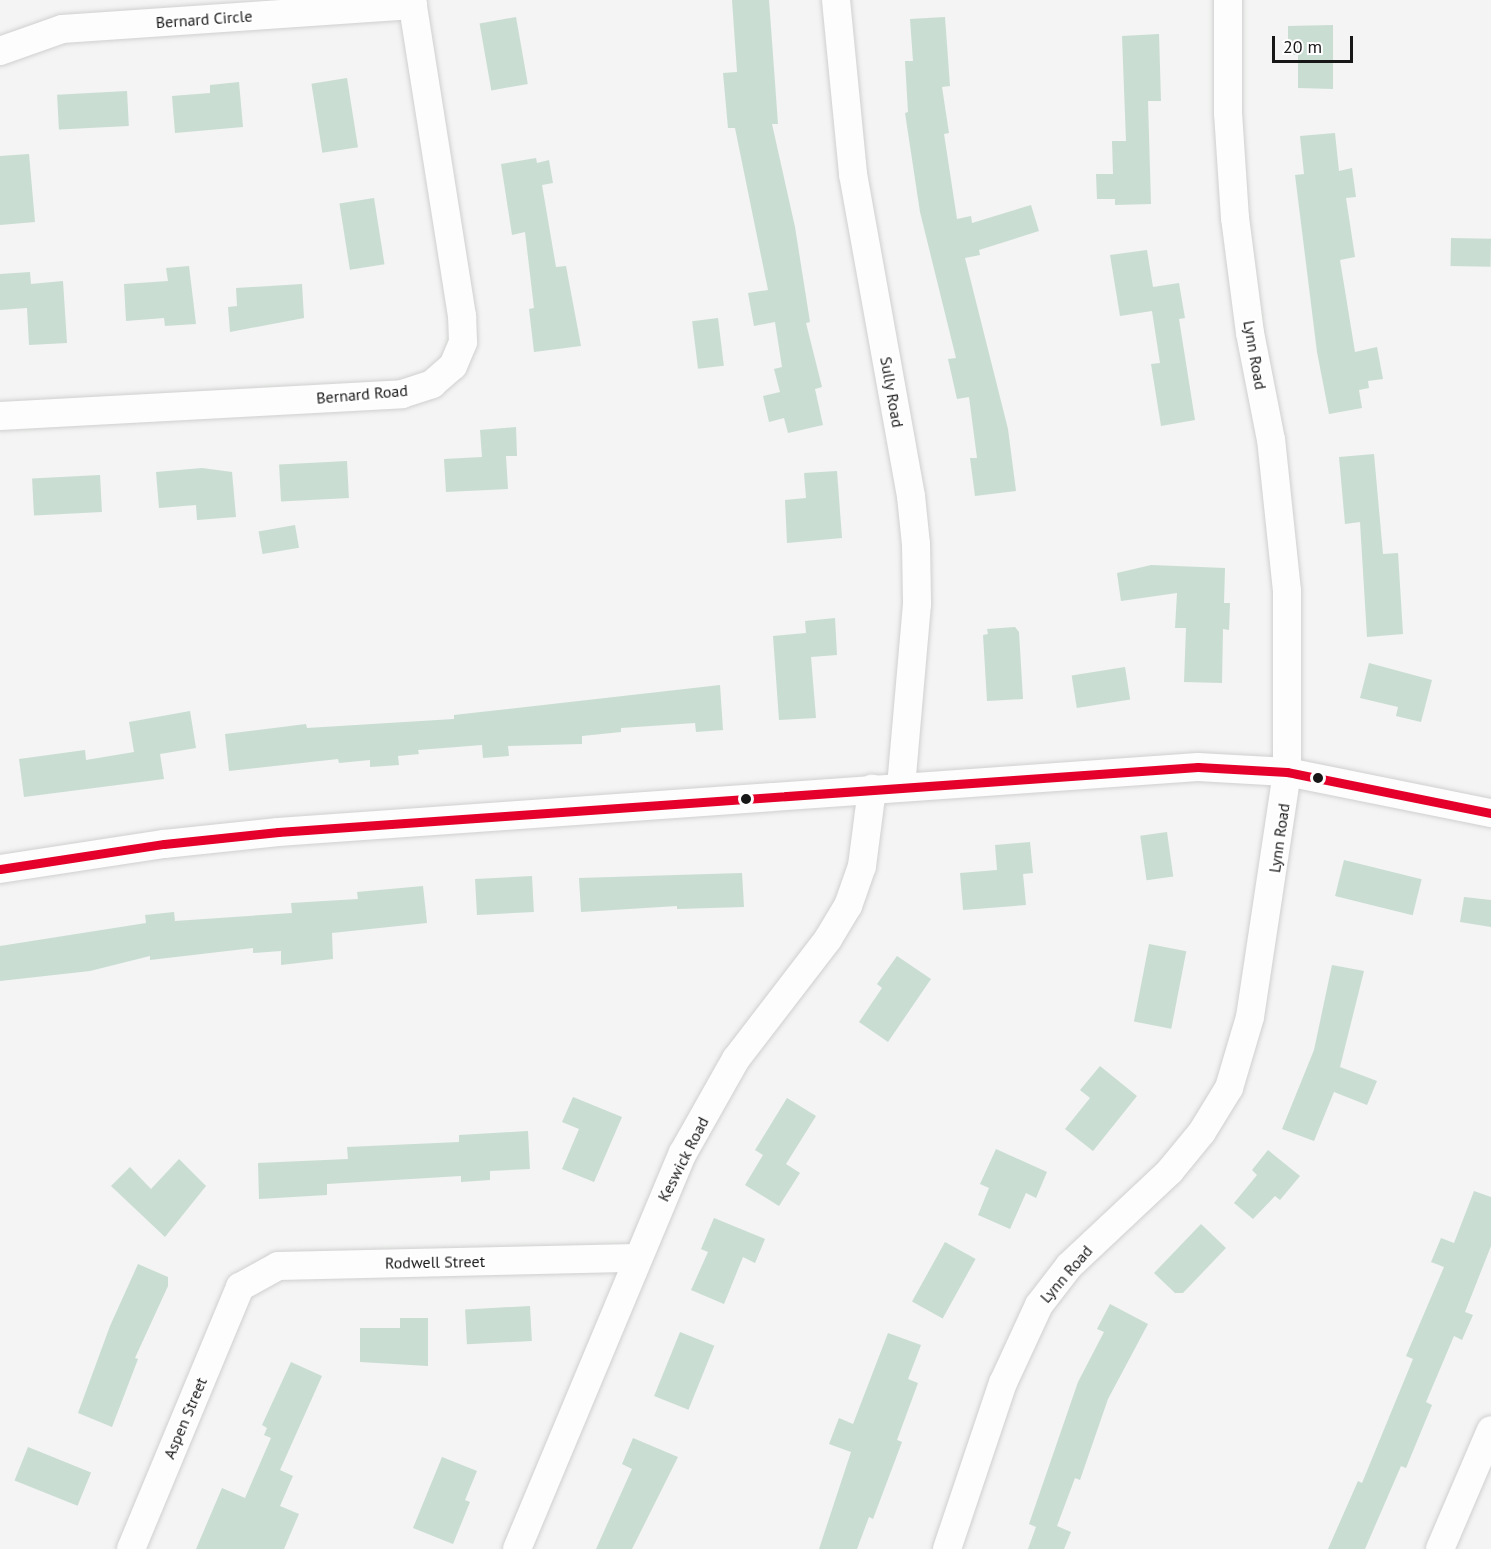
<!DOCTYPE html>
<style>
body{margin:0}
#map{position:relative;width:1491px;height:1549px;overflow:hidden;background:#f3f4f3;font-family:"PT Sans",sans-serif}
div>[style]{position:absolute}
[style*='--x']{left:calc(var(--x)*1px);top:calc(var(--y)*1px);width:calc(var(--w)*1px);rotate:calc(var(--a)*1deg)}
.building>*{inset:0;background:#c9ddd3;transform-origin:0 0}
.roads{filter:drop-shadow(0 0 2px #cfd0cf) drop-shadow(0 0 2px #cfd0cf)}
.minor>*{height:28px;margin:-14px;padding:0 14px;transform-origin:14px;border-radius:14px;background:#fdfdfd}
.bus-1>*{height:9px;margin:-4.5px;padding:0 4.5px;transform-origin:4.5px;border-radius:4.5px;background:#e4002b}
.dots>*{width:16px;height:16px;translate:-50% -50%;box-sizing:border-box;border:3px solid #fff;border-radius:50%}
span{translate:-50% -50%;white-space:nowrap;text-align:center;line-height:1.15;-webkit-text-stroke:4.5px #fff;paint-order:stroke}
.street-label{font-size:16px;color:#161716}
.scale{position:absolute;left:1272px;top:36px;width:81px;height:27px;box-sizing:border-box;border:3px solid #161716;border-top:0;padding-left:8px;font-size:18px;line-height:21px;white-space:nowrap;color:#161716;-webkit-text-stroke:4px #fff;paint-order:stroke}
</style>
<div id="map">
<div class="building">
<i style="clip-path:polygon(732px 0,769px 0,778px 124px,772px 124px,795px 227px,810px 322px,806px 323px,822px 387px,815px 389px,823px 425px,788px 433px,784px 418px,769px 422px,763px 396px,780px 392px,774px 369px,782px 367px,775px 322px,754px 326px,748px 293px,768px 290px,735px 128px,728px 128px,723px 73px,737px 72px)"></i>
<i style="left:516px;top:17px;width:68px;height:37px;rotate:80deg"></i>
<i style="clip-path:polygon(945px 17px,950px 86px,942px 87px,949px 133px,944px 134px,957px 219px,971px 216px,972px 223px,1031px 205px,1039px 231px,979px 250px,980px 255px,965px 258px,1008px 429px,1016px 491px,975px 496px,970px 458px,977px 458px,969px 397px,957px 399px,948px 359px,956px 358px,920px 212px,905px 113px,908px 112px,905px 61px,913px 61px,910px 19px)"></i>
<i style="clip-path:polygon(1333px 25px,1333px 89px,1298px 88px,1298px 55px,1288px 55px,1288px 26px)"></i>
<i style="clip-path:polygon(1159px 34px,1161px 101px,1148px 101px,1151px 204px,1115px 205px,1115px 199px,1097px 199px,1096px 174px,1113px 174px,1112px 141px,1126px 141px,1122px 36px)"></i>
<i style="left:347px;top:78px;width:70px;height:36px;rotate:81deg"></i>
<i style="clip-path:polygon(239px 82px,243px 127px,175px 133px,172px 96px,210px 93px,210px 85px)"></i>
<i style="left:127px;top:91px;width:35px;height:70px;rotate:87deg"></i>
<i style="clip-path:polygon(1335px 133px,1339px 171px,1352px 168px,1356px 197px,1346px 198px,1355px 257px,1340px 260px,1355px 352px,1377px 347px,1383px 379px,1368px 381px,1369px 388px,1359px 390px,1362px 408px,1329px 414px,1317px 352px,1295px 175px,1304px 174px,1300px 136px)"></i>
<i style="clip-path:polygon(29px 154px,35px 222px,0 225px,0 156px)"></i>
<i style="clip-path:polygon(536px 158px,537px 163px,549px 160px,553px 183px,542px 185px,556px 267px,566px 266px,581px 346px,534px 352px,529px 309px,534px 308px,525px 232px,512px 235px,501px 164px)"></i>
<i style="left:374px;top:198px;width:67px;height:35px;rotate:81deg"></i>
<i style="left:1451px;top:238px;width:40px;height:28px;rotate:1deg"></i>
<i style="clip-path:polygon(1147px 250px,1153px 287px,1179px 283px,1185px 318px,1179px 319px,1195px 420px,1161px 426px,1151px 364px,1160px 363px,1152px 311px,1120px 316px,1110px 255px)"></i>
<i style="clip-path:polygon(189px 266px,196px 324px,165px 326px,164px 318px,126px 321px,124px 284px,168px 281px,166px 268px)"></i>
<i style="clip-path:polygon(30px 272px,31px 284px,63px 281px,67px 343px,29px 345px,27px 308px,0 310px,0 274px)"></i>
<i style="clip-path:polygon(302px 284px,304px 318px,230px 332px,228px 307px,237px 306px,236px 288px)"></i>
<i style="left:718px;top:318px;width:48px;height:26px;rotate:83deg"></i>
<i style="clip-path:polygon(516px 427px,517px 456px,506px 456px,508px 489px,446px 492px,444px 459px,482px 457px,480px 430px)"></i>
<i style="clip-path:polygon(1374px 454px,1383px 554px,1398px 553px,1403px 634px,1367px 637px,1360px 522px,1345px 524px,1339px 457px)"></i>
<i style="left:347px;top:461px;width:37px;height:68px;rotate:87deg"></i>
<i style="clip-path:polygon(202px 468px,232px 472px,236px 517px,197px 520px,196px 505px,159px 508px,156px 472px)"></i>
<i style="clip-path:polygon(837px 471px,842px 538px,787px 543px,785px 500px,806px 498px,804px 473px)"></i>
<i style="left:100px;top:475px;width:37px;height:68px;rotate:87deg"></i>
<i style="left:295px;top:525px;width:23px;height:37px;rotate:80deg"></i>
<i style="clip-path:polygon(1151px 565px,1225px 568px,1224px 603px,1230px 603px,1229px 630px,1223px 629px,1222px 683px,1184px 682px,1186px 628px,1175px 628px,1177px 593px,1121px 601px,1117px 573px)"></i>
<i style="clip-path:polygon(835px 618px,837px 655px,811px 657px,816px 718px,779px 720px,773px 636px,806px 633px,805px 621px)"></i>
<i style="clip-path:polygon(1015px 627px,1019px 632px,1023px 699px,987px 701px,983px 635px,988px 634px,987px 629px)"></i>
<i style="clip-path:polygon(1369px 663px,1432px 680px,1421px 722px,1396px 716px,1398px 707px,1360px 698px)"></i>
<i style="left:1125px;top:667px;width:33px;height:54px;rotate:81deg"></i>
<i style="clip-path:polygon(720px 685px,723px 730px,696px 732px,695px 723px,621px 728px,621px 732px,582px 736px,582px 744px,508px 746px,509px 756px,483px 758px,482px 745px,418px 750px,419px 754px,398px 756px,399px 765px,370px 767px,370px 760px,339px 763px,338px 759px,229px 771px,225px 734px,306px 724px,307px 728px,454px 719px,454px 715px)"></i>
<i style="clip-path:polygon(190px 711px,196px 748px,160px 754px,164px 779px,24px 797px,19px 759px,85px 750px,86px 760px,134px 752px,129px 722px)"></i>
<i style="left:1167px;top:832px;width:45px;height:27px;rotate:82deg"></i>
<i style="clip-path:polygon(1030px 842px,1033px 873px,1023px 874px,1026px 905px,963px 910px,960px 873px,997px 870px,995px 845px)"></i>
<i style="left:1344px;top:860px;width:80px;height:37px;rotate:14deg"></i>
<i style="clip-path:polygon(742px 873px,744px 907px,677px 909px,677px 906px,581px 912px,579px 878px)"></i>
<i style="left:532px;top:876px;width:36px;height:57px;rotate:87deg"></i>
<i style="clip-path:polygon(423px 886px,427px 923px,332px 933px,333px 959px,281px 965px,281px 951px,253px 953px,253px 948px,150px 960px,150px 956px,90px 971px,0 981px,0 946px,146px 923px,145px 915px,174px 912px,175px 921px,292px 913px,291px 903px,358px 899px,357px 892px)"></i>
<i style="clip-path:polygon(1464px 897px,1491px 900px,1491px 927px,1460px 922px)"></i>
<i style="left:1149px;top:944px;width:38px;height:79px;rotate:11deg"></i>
<i style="clip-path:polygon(897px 956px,931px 979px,888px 1042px,859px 1022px,882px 988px,877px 984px)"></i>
<i style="clip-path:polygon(1332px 965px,1364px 971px,1340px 1067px,1377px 1081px,1367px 1105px,1334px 1092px,1314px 1141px,1282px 1129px,1314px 1050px)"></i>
<i style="clip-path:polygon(1100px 1066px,1137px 1096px,1093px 1151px,1065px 1129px,1090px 1098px,1080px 1090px)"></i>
<i style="clip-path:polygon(573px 1097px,622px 1117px,594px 1182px,562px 1169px,579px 1129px,562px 1122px)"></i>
<i style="clip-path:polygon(787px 1098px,816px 1116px,786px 1164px,800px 1173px,779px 1206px,745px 1185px,763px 1155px,755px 1150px)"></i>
<i style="clip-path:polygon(528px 1131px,530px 1169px,490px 1171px,490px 1180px,461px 1182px,461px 1176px,327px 1184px,327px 1195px,259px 1199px,258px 1163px,348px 1159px,347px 1147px,459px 1142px,459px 1135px)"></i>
<i style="clip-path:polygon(996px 1149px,1047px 1172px,1036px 1198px,1026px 1193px,1010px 1229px,978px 1215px,989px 1188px,980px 1184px)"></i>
<i style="clip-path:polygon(1268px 1150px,1300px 1176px,1280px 1200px,1275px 1196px,1253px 1219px,1234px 1203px,1257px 1175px,1252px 1170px)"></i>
<i style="clip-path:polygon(179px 1159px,206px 1186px,165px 1237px,111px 1186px,130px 1167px,151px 1189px)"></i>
<i style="clip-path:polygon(1474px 1191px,1491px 1197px,1491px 1246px,1465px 1312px,1473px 1315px,1462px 1340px,1454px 1336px,1426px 1402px,1432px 1405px,1406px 1468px,1401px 1466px,1365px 1549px,1328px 1549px,1358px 1481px,1362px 1483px,1413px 1359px,1406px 1356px,1444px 1267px,1431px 1262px,1441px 1238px,1454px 1243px)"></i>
<i style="clip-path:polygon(714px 1218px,765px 1239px,755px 1263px,743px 1257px,724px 1304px,691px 1290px,708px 1252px,701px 1249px)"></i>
<i style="clip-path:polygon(1201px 1224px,1226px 1248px,1183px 1293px,1175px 1293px,1154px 1273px)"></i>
<i style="left:945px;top:1242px;width:35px;height:68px;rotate:29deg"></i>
<i style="clip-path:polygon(138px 1264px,168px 1277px,168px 1286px,135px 1358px,138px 1359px,112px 1427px,78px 1413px,110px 1326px)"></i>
<i style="clip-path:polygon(1110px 1304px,1148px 1324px,1108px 1399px,1080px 1480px,1075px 1478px,1057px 1526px,1071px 1532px,1064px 1549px,1028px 1549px,1036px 1527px,1029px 1524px,1078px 1382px,1104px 1332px,1097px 1329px)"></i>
<i style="left:530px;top:1306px;width:35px;height:65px;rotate:87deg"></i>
<i style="clip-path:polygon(400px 1318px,428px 1318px,428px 1366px,360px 1362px,360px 1328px,400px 1328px)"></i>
<i style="left:680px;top:1332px;width:37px;height:69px;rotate:22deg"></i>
<i style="clip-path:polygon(888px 1333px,921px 1345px,908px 1379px,918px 1383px,897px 1440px,902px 1442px,873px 1519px,869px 1517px,857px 1549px,819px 1549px,851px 1452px,829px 1444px,839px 1418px,853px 1424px)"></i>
<i style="clip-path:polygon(291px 1362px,322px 1376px,280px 1470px,293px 1476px,280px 1506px,299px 1514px,284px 1549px,196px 1549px,222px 1488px,245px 1498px,271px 1438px,264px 1435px,267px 1428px,262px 1425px)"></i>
<i style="clip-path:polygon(633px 1438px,678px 1457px,632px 1549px,596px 1549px,632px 1469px,622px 1464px)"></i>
<i style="left:28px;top:1447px;width:68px;height:36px;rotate:22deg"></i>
<i style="clip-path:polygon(442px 1457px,477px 1471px,465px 1500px,470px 1502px,453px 1544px,413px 1528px)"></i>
</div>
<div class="roads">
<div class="minor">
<i style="--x:836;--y:0;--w:175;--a:84.4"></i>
<i style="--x:853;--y:174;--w:327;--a:79.8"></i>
<i style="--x:911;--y:496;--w:48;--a:84.1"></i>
<i style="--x:916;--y:544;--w:60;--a:89"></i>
<i style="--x:917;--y:604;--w:183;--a:95"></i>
<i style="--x:0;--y:51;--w:66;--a:-19.5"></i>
<i style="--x:62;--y:29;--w:352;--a:-3.9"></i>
<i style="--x:0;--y:416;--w:403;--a:-3.1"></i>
<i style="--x:402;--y:394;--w:32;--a:-18"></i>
<i style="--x:432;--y:384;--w:28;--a:-41"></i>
<i style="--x:453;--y:366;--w:26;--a:-67"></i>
<i style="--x:463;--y:342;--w:26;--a:-92"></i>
<i style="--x:462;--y:316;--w:320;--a:-99"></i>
<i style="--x:0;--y:869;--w:166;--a:-8.7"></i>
<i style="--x:164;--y:844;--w:115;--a:-6"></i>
<i style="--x:278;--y:832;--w:922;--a:-4.04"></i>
<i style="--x:1198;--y:767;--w:89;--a:3.2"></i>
<i style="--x:1287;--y:772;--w:208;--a:11.4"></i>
<i style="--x:131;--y:1549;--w:284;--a:-67.4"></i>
<i style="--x:240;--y:1287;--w:43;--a:-28.9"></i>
<i style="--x:278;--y:1266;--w:358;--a:-1.3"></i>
<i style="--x:517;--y:1549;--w:429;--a:-67.3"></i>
<i style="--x:683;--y:1153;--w:108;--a:-60.6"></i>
<i style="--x:736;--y:1059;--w:151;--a:-52.5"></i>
<i style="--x:828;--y:939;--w:39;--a:-59"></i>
<i style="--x:848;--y:906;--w:42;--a:-70.7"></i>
<i style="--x:862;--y:866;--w:78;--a:-82.6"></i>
<i style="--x:947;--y:1549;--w:175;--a:-71.4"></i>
<i style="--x:1003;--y:1383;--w:86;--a:-65.2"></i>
<i style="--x:1039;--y:1305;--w:49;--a:-52.4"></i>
<i style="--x:1069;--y:1266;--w:139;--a:-43.2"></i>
<i style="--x:1170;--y:1171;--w:50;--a:-50.6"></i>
<i style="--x:1202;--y:1132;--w:52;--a:-58.5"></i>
<i style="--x:1229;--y:1088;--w:74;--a:-73.5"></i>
<i style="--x:1250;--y:1017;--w:248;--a:-81.4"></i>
<i style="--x:1287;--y:772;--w:181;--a:-90"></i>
<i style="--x:1287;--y:591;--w:152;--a:-96"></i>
<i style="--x:1271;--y:440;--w:109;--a:-101.1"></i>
<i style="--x:1250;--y:333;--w:116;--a:-97.4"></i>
<i style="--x:1235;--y:218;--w:105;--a:-93.8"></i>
<i style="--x:1228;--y:113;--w:113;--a:-90"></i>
<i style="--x:1440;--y:1549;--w:129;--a:-66.8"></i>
</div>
</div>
<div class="bus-1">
<i style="--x:0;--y:869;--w:166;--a:-8.7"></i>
<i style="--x:164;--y:844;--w:115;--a:-6"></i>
<i style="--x:278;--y:832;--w:922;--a:-4.04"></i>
<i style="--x:1198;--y:767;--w:89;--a:3.2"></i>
<i style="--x:1287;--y:772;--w:208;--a:11.4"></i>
</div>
<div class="dots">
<i style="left:1318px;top:778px;background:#161716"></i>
<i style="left:746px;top:799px;background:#161716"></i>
</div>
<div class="street-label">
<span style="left:204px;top:19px;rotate:-4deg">Bernard Circle</span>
<span style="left:1255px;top:355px;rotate:80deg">Lynn Road</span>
<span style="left:892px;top:392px;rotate:80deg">Sully Road</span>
<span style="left:362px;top:394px;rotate:-5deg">Bernard Road</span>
<span style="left:1279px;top:838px;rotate:-82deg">Lynn Road</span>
<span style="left:683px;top:1159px;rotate:-63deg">Keswick Road</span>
<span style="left:435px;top:1262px;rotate:-1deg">Rodwell Street</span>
<span style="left:1066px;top:1274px;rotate:-49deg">Lynn Road</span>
<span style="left:185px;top:1418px;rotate:-67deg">Aspen Street</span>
</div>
<div class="scale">20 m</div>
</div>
